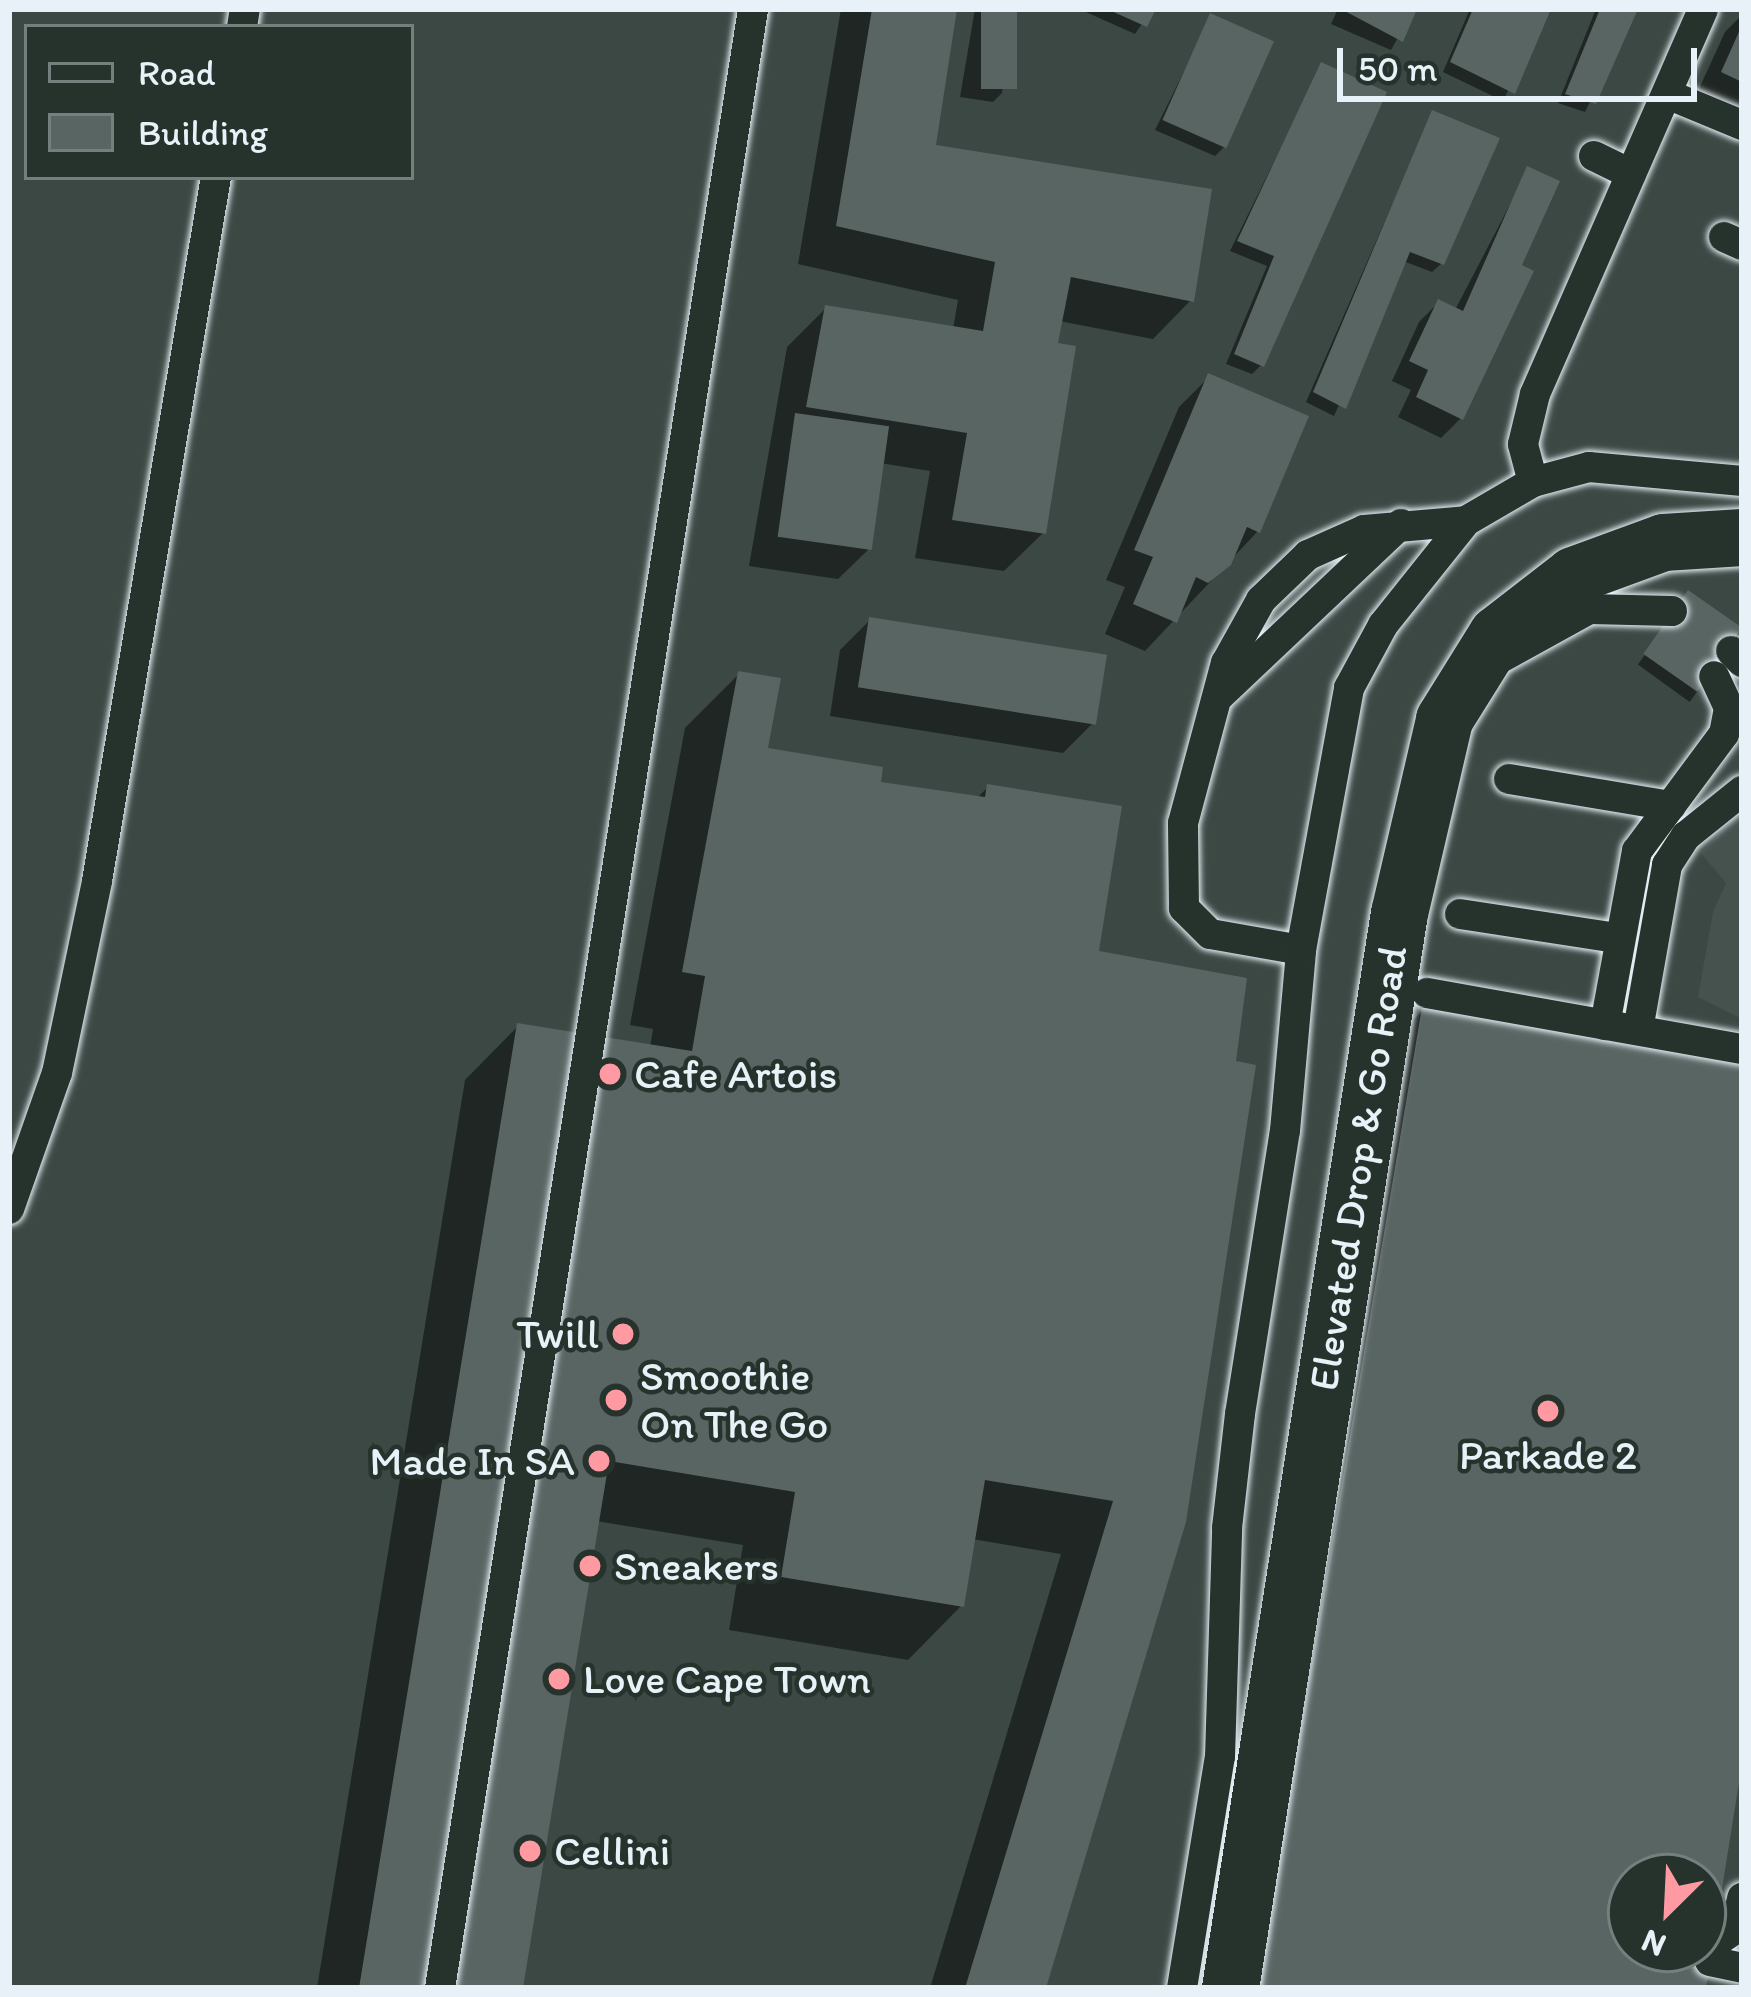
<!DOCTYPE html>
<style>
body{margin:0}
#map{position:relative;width:1751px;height:1997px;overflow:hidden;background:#2e3b35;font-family:Itim,sans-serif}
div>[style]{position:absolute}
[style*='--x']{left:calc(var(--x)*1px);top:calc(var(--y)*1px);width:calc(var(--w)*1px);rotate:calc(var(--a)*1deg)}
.built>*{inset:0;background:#3b4843}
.green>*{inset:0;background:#45524e}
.shadow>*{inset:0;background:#0007;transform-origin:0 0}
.building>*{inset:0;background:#596563;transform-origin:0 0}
.roads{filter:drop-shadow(0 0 3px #e8f1f8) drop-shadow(0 0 3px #e8f1f8)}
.service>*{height:30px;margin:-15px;padding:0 15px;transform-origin:15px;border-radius:15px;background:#26332d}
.minor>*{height:57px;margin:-28.5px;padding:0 28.5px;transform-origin:28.5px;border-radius:28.5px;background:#26332d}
.dots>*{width:33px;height:33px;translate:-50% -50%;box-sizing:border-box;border:6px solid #26332d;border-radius:50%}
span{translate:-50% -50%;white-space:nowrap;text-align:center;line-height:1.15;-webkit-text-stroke:9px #26332d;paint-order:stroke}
.poi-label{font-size:42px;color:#e8f1f8}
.left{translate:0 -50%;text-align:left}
.right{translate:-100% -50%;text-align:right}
.street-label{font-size:42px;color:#e8f1f8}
.frame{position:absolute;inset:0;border:12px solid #e8f1f8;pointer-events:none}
.legend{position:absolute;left:24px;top:24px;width:390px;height:156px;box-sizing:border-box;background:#26332d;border:3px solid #747f7e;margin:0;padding:15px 21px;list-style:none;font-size:36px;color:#e8f1f8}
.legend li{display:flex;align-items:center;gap:24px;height:60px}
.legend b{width:60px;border:3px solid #747f7e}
.north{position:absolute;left:1607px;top:1853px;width:120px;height:120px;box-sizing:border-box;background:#26332d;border:3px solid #747f7e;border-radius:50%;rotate:204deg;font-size:33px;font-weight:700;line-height:48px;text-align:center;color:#e8f1f8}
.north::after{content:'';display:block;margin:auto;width:42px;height:54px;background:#ff9aa2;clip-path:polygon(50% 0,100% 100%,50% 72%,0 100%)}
.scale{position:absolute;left:1337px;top:48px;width:360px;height:54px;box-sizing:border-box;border:6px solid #e8f1f8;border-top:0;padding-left:15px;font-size:36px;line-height:42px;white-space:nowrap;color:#e8f1f8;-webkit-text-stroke:9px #26332d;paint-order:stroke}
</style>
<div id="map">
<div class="built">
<i style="clip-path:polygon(evenodd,9px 9px,1742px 9px,1742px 1988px,9px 1988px,9px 9px,27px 27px,411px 27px,411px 177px,27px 177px,27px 27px,9px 9px,1631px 1877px,1703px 1877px,1703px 1949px,1631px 1949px,1631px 1877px)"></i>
</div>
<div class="green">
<i style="clip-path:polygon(1742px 810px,1742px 1019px,1698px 997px,1713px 912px,1726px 883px,1701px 853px)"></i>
</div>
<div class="shadow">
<i style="clip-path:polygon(841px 9px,954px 9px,933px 148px,1191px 300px,1153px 339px,1059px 321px,1043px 533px,1004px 571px,915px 558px,930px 471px,880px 463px,868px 550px,838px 579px,749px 566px,787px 347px,826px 308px,953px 329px,958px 300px,798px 264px)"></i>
<i style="clip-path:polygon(975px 9px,1014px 9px,1002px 93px,993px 102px,960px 97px)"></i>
<i style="clip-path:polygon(1079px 9px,1152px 9px,1135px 34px)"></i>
<i style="clip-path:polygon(1338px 9px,1414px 9px,1391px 50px,1331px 24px)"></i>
<i style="clip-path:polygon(1470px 9px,1548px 9px,1503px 101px,1443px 72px)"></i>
<i style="clip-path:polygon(1596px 9px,1635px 9px,1585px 112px,1558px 103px)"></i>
<i style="clip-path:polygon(1742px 15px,1742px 124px,1693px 102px,1725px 32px)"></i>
<i style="clip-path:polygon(1211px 17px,1224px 147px,1215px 156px,1155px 130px)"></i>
<i style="clip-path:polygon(1322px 65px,1261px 365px,1252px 374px,1226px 364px,1267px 266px,1230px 251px)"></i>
<i style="clip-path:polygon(1432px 113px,1442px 263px,1432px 272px,1403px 261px,1334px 416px,1306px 402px)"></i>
<i style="clip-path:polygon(1528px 170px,1461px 418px,1441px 438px,1398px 417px,1411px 390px,1392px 381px,1419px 322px,1439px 302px,1455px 310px)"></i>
<i style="clip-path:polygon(1209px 377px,1258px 531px,1145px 651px,1105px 634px,1125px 587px,1106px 580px,1179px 407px)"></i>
<i style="left:1689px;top:594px;width:64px;height:87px;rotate:36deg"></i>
<i style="clip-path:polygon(870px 620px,1093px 723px,1063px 753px,830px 716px,840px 650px)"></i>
<i style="clip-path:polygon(739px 674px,765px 750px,878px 784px,976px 799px,988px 787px,1096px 954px,1243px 980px,1043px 1988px,930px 1988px,1061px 1554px,972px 1539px,961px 1606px,908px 1660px,729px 1630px,743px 1545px,596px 1521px,520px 1988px,317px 1988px,465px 1080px,518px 1026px,650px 1047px,653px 1029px,630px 1025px,685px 728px)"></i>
<i style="clip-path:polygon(evenodd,1423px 1010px,1742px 1757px,1704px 1988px,1226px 1988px,1384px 1049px,1423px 1010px,1631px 1877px,1703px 1877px,1703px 1949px,1631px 1949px,1631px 1877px)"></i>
</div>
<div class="building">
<i style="clip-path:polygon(872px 9px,957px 9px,936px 145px,1212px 189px,1194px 302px,1071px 277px,1058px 343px,1076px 346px,1046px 534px,952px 520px,967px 433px,806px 407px,825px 305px,983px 331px,995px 262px,836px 226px)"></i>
<i style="left:981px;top:9px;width:36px;height:80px"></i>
<i style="clip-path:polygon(1107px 9px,1156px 9px,1147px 27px)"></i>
<i style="clip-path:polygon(1341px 9px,1417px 9px,1403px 42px)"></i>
<i style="clip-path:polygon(1473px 9px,1551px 9px,1515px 94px,1450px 62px)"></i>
<i style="clip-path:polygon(1600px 9px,1638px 9px,1596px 104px,1565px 94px)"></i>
<i style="left:1210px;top:13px;width:70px;height:117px;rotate:24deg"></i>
<i style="clip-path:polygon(1742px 25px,1742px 82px,1721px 72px)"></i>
<i style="clip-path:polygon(1321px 62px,1387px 92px,1264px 367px,1234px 354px,1274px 256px,1237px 241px)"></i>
<i style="clip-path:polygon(1432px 110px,1500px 138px,1444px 265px,1410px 252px,1346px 409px,1313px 392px)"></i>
<i style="clip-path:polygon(1527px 166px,1560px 181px,1522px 265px,1534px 271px,1463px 420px,1416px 397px,1428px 370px,1409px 361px,1438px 299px,1463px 311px)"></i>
<i style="clip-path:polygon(1208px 373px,1309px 416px,1260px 533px,1247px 527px,1231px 565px,1208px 583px,1196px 577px,1177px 623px,1133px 604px,1153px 557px,1134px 550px)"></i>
<i style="left:795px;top:413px;width:95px;height:125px;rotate:8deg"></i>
<i style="left:1688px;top:590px;width:66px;height:78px;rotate:35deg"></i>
<i style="left:869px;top:617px;width:241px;height:71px;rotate:9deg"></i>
<i style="clip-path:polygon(738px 671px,781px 678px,768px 748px,883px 767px,881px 782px,985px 797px,987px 784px,1122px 806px,1099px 951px,1247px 978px,1236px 1061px,1256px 1065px,1186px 1522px,1046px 1988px,965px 1988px,1113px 1501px,985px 1480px,964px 1607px,781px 1577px,795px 1492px,609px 1461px,523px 1988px,359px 1988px,517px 1023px,692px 1051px,705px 976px,682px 972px)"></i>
<i style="clip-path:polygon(evenodd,1422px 1007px,1742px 1059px,1742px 1764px,1706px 1988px,1257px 1988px,1422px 1007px,1631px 1877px,1703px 1877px,1703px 1949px,1631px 1949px,1631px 1877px)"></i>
</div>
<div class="roads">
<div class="service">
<i style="--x:242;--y:27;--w:18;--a:-81"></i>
<i style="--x:1667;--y:94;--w:81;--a:22.5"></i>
<i style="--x:1594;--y:156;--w:41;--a:25.9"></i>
<i style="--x:1724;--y:237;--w:20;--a:24"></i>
<i style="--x:1533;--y:482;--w:39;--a:-105"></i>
<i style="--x:1523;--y:444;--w:51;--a:-76.5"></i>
<i style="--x:1535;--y:394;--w:420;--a:-66.4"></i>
<i style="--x:1731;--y:651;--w:16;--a:45"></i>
<i style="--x:1484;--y:667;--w:120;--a:-28.9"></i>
<i style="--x:1589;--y:609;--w:83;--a:1.4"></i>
<i style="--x:1218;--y:697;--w:252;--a:-43.4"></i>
<i style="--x:1509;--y:779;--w:164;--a:9.5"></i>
<i style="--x:1460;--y:914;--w:159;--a:8.7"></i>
<i style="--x:1301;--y:950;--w:92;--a:-170"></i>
<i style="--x:1210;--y:934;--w:37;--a:-135"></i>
<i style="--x:1184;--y:908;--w:85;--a:-90.7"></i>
<i style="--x:1183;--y:823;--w:166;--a:-75"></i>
<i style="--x:1226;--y:663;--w:72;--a:-60.9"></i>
<i style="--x:1261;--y:600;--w:65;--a:-43.8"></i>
<i style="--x:1308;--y:555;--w:61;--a:-24.1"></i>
<i style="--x:1364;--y:530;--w:102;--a:-5"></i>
<i style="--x:1427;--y:993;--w:320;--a:10.1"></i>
<i style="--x:1605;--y:1025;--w:177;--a:-79.6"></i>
<i style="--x:1637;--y:851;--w:146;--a:-53.4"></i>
<i style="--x:1724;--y:734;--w:26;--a:-79"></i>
<i style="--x:1729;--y:708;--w:35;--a:-115"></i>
<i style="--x:1638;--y:1030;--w:168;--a:-80"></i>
<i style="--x:1667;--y:865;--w:35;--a:-57"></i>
<i style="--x:1686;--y:836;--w:72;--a:-38.8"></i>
<i style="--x:9;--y:1209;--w:144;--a:-70.6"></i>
<i style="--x:57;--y:1073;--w:196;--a:-78.2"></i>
<i style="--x:97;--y:881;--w:714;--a:-80.41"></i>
<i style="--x:1713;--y:1944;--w:27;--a:-34"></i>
<i style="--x:1735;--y:1929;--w:32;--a:-77"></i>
<i style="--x:1710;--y:1961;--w:33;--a:12"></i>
<i style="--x:440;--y:1988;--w:2004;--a:-81.01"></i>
<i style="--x:1182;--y:1988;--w:234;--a:-80.7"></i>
<i style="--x:1220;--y:1757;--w:229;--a:-88.2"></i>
<i style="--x:1227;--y:1528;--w:115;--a:-83.5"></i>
<i style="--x:1240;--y:1414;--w:287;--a:-81"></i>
<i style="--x:1285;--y:1131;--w:182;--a:-84.9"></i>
<i style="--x:1301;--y:950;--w:266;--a:-79.6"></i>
<i style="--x:1349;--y:688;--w:72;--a:-61.6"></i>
<i style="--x:1383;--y:625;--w:133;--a:-51.4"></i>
<i style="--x:1466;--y:521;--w:78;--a:-30.2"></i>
<i style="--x:1533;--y:482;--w:58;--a:-15"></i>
<i style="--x:1589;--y:467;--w:154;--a:5.2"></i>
</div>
<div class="minor">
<i style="--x:1230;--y:1988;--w:1088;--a:-81.07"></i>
<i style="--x:1399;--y:913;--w:199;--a:-76.9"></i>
<i style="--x:1444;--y:719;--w:100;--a:-58.1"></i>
<i style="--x:1497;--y:634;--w:96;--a:-37.8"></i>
<i style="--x:1573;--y:575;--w:96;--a:-20.1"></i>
<i style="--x:1663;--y:542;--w:79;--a:-3.6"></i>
</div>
</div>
<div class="dots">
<i style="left:610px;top:1074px;background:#ff9aa2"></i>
<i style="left:623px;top:1334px;background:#ff9aa2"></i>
<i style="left:616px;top:1400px;background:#ff9aa2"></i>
<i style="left:1548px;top:1411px;background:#ff9aa2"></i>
<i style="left:599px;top:1461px;background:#ff9aa2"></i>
<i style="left:590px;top:1566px;background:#ff9aa2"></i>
<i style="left:559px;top:1679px;background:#ff9aa2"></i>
<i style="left:530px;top:1851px;background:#ff9aa2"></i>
</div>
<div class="poi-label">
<span class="left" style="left:634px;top:1074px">Cafe Artois</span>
<span class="right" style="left:599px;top:1334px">Twill</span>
<span class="left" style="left:640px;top:1400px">Smoothie<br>On The Go</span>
<span style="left:1548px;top:1455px">Parkade 2</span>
<span class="right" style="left:575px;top:1461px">Made In SA</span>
<span class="left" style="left:614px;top:1566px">Sneakers</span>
<span class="left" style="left:583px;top:1679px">Love Cape Town</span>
<span class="left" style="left:554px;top:1851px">Cellini</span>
</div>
<div class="street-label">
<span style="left:1358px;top:1168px;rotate:-81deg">Elevated Drop &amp; Go Road</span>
</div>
<div class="frame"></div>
<ul class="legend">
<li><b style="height:15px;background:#26332d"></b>Road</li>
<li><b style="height:33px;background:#596563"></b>Building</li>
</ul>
<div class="north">N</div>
<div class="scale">50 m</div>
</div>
